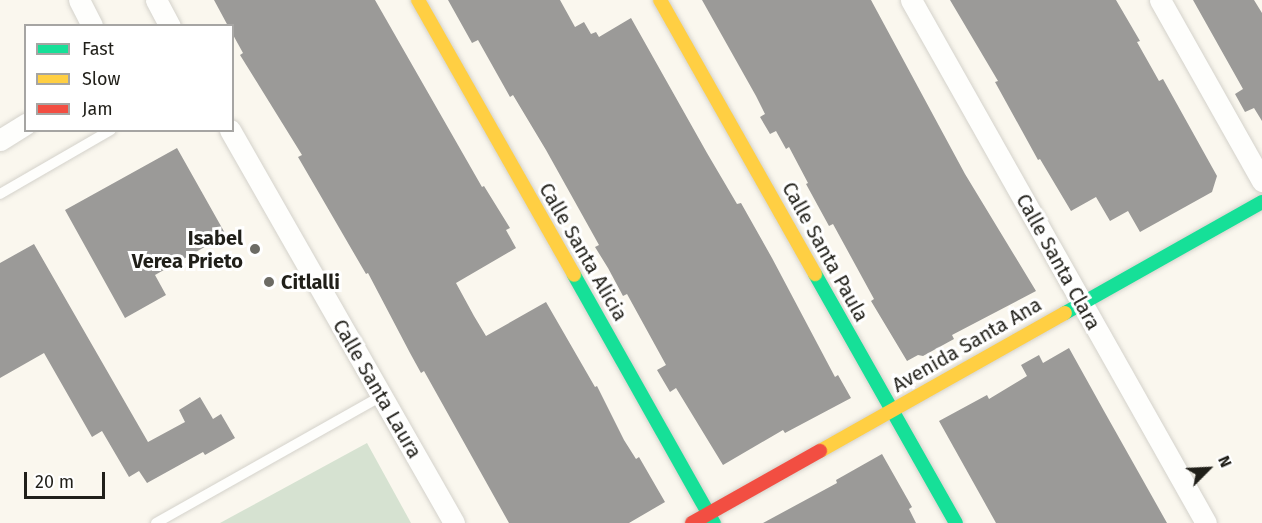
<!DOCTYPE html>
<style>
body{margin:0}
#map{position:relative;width:1262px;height:523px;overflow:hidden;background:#faf7ee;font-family:"Fira Sans",sans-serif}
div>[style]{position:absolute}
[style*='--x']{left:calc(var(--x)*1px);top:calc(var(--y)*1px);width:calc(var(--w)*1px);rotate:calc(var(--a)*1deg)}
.green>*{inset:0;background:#d6e2d1}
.building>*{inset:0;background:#9b9a98}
.roads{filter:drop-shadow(0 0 2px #d4d2cb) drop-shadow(0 0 2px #d4d2cb)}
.lane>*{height:10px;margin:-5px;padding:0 5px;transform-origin:5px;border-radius:5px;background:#fefefc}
.street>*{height:21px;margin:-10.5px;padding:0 10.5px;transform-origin:10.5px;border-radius:10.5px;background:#fefefc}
.fast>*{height:14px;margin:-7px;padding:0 7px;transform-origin:7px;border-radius:7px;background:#16e098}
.slow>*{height:14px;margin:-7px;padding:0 7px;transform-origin:7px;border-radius:7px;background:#ffcf43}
.jam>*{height:14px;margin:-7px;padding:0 7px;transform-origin:7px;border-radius:7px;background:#f24e42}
.dots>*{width:16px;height:16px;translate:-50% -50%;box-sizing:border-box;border:3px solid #fff;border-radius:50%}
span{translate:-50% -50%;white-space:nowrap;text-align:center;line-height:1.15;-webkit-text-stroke:6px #fff;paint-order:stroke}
.poi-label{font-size:20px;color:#201f19;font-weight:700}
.right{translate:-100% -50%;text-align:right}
.left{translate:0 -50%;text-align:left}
.street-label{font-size:20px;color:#201f19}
.legend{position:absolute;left:24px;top:24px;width:210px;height:108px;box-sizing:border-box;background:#fff;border:2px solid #a6a5a3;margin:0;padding:8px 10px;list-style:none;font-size:18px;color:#201f19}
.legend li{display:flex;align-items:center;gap:12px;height:30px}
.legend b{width:30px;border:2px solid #a6a5a3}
.north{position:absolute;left:1178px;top:439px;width:60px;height:60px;-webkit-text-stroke:4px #fff;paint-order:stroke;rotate:66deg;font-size:16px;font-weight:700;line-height:24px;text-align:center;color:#201f19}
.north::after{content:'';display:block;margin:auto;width:21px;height:27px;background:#201f19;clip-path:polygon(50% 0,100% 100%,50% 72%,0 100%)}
.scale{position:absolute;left:24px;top:472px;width:81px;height:27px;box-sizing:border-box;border:3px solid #201f19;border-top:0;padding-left:8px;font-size:18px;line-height:21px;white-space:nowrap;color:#201f19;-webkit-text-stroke:4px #fff;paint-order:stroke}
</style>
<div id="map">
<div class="green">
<i style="clip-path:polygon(367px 443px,411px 523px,220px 523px)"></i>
</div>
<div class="building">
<i style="clip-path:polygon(214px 0,375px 0,482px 187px,484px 186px,510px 228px,506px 230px,516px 248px,456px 283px,474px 316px,486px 336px,546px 302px,595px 387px,597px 386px,624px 440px,636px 459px,639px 457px,665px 502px,629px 523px,509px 523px,424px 371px,421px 373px,410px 353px,368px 273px,366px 274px,298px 157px,302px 155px,240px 55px,243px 53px,232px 33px,232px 26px,228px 26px)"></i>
<i style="clip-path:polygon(448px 0,560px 0,575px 27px,584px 22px,591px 34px,596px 32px,599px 37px,631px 18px,707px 153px,737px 204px,741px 203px,772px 258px,835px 377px,838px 375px,851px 398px,785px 433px,783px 430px,723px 465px,676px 388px,670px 392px,657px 370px,666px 365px,627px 294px,623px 296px,608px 268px,595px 247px,599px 245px,546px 150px,513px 95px,510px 97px,478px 40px,472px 43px)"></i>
<i style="clip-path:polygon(702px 0,871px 0,965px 174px,1036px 291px,952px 335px,954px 339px,923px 356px,918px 355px,907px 361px,871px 301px,874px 299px,833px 224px,829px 226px,806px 184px,808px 183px,789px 147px,786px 149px,776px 131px,770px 134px,760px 117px,765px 114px,756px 96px)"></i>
<i style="clip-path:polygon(950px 0,1116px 0,1140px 41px,1137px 42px,1159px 81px,1163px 79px,1217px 176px,1212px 192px,1140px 232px,1128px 211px,1110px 221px,1096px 197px,1071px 211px,1040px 159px,1038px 160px,995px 82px,998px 81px)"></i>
<i style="clip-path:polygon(1193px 0,1254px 0,1262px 13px,1262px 121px,1254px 108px,1245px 112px,1235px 94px,1243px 89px)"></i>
<i style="clip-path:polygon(177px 148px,226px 235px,155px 275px,166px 295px,125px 318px,65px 210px)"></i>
<i style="clip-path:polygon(34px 244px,148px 442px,185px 422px,179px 410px,200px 397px,213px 419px,221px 414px,235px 438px,205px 455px,203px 452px,147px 483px,139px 471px,129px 477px,102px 431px,92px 437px,44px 353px,0 378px,0 263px)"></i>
<i style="clip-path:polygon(1069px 348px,1104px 411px,1167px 523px,996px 523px,939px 421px,987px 395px,989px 399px,1027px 376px,1021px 365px,1039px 355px,1043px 363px)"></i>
<i style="clip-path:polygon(882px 454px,912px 507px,909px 509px,916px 523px,763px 523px,837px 483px,836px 480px)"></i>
</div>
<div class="roads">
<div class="lane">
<i style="--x:0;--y:194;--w:128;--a:-30"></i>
<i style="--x:156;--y:523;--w:258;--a:-29.4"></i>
</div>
<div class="street">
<i style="--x:79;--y:0;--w:29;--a:63"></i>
<i style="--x:156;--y:0;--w:30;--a:62"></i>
<i style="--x:911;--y:0;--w:600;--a:60.57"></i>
<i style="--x:1160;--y:0;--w:208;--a:60.6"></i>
<i style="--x:230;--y:130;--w:452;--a:60.3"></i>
<i style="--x:0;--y:140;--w:31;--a:-32"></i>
</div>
<div class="fast">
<i style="--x:815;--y:274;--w:286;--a:60.5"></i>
<i style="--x:574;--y:275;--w:285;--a:60.6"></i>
<i style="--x:1065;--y:313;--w:226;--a:-29.4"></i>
</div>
<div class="slow">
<i style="--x:418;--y:0;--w:316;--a:60.4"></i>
<i style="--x:660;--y:0;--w:315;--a:60.5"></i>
<i style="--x:820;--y:451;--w:281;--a:-29.4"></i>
</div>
<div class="jam">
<i style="--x:692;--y:523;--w:147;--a:-29.4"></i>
</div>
</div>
<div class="dots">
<i style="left:255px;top:249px;background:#6c6b64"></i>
<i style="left:269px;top:282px;background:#6c6b64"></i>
</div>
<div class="poi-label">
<span class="right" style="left:243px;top:250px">Isabel<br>Verea Prieto</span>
<span class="left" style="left:281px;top:282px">Citlalli</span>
</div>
<div class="street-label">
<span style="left:583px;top:252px;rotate:60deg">Calle Santa Alicia</span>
<span style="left:825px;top:252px;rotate:61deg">Calle Santa Paula</span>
<span style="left:1058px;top:262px;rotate:61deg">Calle Santa Clara</span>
<span style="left:967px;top:345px;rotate:-30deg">Avenida Santa Ana</span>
<span style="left:377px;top:389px;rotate:60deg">Calle Santa Laura</span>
</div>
<ul class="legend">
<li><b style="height:8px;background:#16e098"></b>Fast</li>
<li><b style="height:8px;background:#ffcf43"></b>Slow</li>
<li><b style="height:8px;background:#f24e42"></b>Jam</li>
</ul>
<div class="north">N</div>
<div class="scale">20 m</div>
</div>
